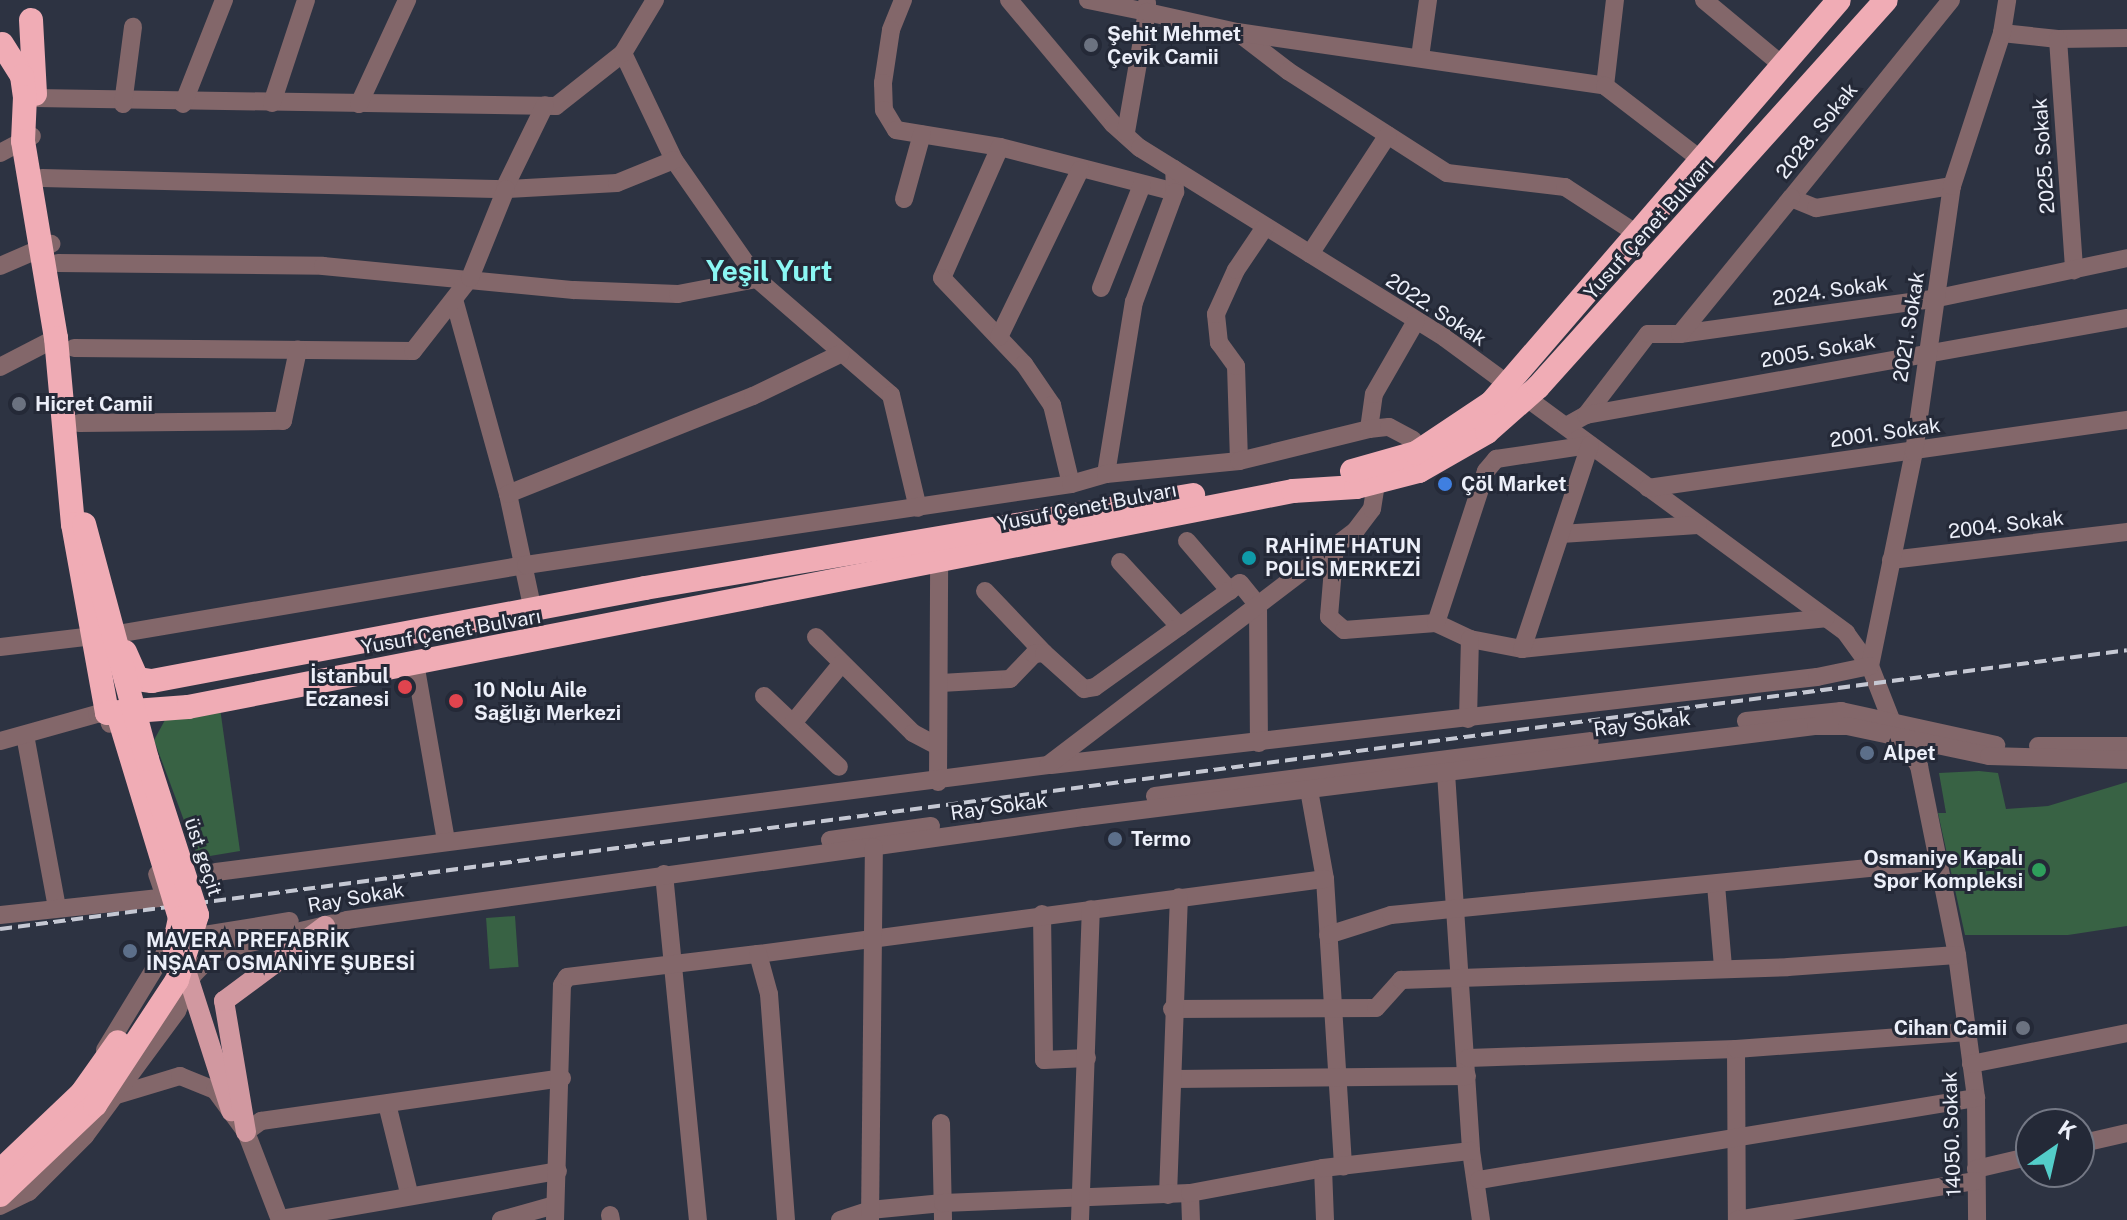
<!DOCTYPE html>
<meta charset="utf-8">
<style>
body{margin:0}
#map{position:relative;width:2127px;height:1220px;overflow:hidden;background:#2d3342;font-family:"Public Sans",sans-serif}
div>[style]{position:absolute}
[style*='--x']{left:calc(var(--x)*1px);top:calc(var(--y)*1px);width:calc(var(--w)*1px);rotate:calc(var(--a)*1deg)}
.green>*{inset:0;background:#386244;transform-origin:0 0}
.minor>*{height:18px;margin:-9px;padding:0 9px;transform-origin:9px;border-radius:9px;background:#83676a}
.major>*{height:20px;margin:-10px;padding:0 10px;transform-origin:10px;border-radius:10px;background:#d198a0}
.highway>*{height:24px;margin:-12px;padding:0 12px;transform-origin:12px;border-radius:12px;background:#f0acb5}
.rail>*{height:4px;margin-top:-2px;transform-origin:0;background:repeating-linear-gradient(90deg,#c5c8d3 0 12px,transparent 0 18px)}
.highway-bridge>*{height:24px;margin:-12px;padding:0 12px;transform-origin:12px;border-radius:12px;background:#f0acb5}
.dots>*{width:22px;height:22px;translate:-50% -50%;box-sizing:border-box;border:4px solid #242937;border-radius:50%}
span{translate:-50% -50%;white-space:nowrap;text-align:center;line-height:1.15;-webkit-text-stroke:6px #242937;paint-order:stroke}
.poi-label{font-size:20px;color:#eceff9;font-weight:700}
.left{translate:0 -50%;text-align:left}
.right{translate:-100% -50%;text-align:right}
.street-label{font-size:20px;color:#eceff9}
.district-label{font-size:28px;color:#8bf7f3;font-weight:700}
.north{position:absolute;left:2015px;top:1108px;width:80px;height:80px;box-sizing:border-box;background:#242937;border:2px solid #747885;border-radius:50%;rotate:34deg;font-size:22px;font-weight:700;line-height:32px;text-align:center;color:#eceff9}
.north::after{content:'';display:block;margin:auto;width:28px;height:36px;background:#53cdc9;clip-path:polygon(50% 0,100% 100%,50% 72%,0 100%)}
</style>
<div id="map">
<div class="green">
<i style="clip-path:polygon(220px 708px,240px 851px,198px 858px,154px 740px,165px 720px)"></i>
<i style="clip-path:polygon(1979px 771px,1998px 773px,2006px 809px,2048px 806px,2127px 782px,2127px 926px,2068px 935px,1965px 935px,1938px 813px,1946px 813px,1939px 773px)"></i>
<i style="left:515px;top:916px;width:51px;height:29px;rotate:86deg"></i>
</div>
<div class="minor">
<i style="--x:903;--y:0;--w:32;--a:112"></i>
<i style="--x:891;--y:30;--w:54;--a:98.6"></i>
<i style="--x:883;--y:83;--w:27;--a:88"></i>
<i style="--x:884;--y:110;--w:23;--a:59"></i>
<i style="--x:896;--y:130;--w:105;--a:9.3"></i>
<i style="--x:1000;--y:147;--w:181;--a:14.4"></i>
<i style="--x:1175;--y:192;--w:23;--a:-92"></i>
<i style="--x:1009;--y:0;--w:162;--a:50"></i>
<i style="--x:1113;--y:124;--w:36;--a:42"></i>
<i style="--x:1140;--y:148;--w:359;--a:31.9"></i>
<i style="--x:1445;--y:338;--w:498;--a:36.3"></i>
<i style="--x:1846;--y:633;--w:41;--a:54"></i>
<i style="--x:1870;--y:666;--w:60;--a:68.6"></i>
<i style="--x:1892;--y:722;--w:52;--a:58.5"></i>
<i style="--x:1919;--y:766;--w:193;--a:78.6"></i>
<i style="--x:1957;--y:955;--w:144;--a:82.4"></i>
<i style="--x:1976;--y:1098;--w:122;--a:89.5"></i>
<i style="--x:1088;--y:0;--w:60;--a:11.5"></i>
<i style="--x:1147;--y:12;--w:9;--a:-90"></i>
<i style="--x:1704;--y:0;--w:102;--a:39.8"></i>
<i style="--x:1951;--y:0;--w:255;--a:128.9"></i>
<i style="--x:1791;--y:198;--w:27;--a:22"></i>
<i style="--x:1816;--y:208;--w:138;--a:-9.2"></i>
<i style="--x:2002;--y:33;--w:56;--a:6.1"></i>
<i style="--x:2058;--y:39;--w:69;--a:-0.8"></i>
<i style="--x:1240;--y:34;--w:61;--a:37.6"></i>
<i style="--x:1288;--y:71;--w:189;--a:32.7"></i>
<i style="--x:1447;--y:173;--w:119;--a:6.8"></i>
<i style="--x:1565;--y:187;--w:88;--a:33"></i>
<i style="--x:2058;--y:39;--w:232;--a:86"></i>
<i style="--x:623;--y:53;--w:119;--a:64.5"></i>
<i style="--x:674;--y:160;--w:145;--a:55.1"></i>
<i style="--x:757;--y:279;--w:177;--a:40.9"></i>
<i style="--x:891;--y:395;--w:116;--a:76.6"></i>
<i style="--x:1420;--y:57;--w:58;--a:-82"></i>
<i style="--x:1605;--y:86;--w:87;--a:-83.4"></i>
<i style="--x:35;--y:98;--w:521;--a:0.88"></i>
<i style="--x:556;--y:106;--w:85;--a:-38.3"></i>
<i style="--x:623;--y:53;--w:62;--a:-58.9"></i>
<i style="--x:272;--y:103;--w:108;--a:-71.7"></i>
<i style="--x:123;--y:104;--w:78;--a:-82.6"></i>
<i style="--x:183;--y:104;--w:112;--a:-68.5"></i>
<i style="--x:359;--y:104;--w:115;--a:-65.2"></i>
<i style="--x:1126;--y:132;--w:122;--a:-80.1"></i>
<i style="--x:1147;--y:12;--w:92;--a:12.5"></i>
<i style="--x:1237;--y:32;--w:372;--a:8.3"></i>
<i style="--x:1605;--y:86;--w:120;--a:37.5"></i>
<i style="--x:1000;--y:147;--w:143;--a:113.9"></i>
<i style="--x:942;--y:278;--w:119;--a:46.4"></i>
<i style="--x:1024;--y:364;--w:50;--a:55.7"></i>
<i style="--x:1052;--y:405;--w:81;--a:76.5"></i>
<i style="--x:0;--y:153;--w:36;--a:-28"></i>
<i style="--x:42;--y:178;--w:464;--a:1.4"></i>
<i style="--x:506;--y:189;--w:111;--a:-3.1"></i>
<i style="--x:617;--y:183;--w:61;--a:-22"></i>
<i style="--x:505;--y:187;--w:91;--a:-64"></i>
<i style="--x:904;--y:199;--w:67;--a:-74.5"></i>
<i style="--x:1310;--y:254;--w:142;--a:-56.8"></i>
<i style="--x:58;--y:263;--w:265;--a:0.6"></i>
<i style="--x:323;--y:266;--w:252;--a:5.5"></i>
<i style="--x:574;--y:290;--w:104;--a:2.2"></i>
<i style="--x:678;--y:294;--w:80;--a:-10.8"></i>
<i style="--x:0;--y:266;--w:56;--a:-23.3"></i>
<i style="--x:1101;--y:288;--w:111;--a:-68.3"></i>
<i style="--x:455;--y:303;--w:198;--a:74.5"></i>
<i style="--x:508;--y:494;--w:120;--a:77.9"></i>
<i style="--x:1680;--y:334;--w:260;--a:-7.9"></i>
<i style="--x:1938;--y:298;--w:193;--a:-11.9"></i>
<i style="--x:999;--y:337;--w:186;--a:-64.1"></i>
<i style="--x:74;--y:348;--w:339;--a:0.5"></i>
<i style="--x:413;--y:351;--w:93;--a:-52"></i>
<i style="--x:470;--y:278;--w:96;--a:-68"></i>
<i style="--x:0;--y:367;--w:63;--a:-27.4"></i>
<i style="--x:1586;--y:415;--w:102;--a:-52.6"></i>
<i style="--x:1648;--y:334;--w:32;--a:0"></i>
<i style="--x:1680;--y:334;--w:176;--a:-50.8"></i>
<i style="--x:79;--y:423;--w:204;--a:-0.6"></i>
<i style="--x:283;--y:421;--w:73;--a:-78.1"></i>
<i style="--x:1566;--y:426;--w:23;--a:-29"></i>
<i style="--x:1586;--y:415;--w:550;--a:-10.16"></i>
<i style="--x:1369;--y:429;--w:35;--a:-82"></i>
<i style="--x:1374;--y:394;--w:84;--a:-60.1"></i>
<i style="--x:1239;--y:461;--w:95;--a:-91.8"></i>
<i style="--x:1236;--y:366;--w:29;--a:-126"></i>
<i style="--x:1219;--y:343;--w:29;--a:-96"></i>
<i style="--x:1216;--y:314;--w:48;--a:-65.6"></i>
<i style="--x:1236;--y:270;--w:52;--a:-56"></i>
<i style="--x:1106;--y:474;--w:174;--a:-80.8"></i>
<i style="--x:1134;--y:302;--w:117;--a:-69.6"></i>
<i style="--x:1648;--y:488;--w:484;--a:-8.1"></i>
<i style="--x:508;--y:494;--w:264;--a:-21.8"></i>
<i style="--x:753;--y:396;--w:97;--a:-25.8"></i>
<i style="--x:1561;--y:534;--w:137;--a:-3.8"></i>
<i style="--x:1187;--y:541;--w:66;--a:49.3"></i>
<i style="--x:1335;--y:545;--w:72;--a:94.8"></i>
<i style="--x:1329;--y:617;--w:20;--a:41"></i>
<i style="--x:1344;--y:630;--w:92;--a:-4.4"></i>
<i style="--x:1436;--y:623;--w:38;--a:25"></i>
<i style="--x:1470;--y:639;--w:53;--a:10.9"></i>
<i style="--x:1522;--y:649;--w:305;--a:-5.8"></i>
<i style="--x:1891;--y:560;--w:238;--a:-6.8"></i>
<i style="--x:1120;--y:562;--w:88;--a:47.3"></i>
<i style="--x:985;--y:591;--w:86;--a:46.4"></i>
<i style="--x:1436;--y:623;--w:160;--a:-71.8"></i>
<i style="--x:1486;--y:471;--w:16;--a:-50"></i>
<i style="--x:1496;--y:459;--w:95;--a:-8.5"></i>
<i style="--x:1590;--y:445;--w:215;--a:108.4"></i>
<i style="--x:117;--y:634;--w:415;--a:-9.6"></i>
<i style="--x:526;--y:565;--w:551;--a:-8.45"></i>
<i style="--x:1071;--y:484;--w:36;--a:-16"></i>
<i style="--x:1106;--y:474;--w:134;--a:-5.6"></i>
<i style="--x:1239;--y:461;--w:134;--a:-13.8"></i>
<i style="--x:1369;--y:429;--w:20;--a:-6"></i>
<i style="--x:1389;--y:427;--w:27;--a:28"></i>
<i style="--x:816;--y:637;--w:136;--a:44.7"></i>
<i style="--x:913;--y:733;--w:27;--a:28"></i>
<i style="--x:0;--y:647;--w:94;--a:-6.7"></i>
<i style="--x:415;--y:663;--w:180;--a:80.1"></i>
<i style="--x:1870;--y:666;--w:218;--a:-78.4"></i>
<i style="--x:1914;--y:452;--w:269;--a:-81.9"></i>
<i style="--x:1952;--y:186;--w:161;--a:-71.9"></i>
<i style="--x:2002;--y:33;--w:33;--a:-81"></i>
<i style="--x:941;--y:683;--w:69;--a:-3.3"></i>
<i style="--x:1010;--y:679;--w:35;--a:-46"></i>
<i style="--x:1034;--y:654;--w:10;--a:-6"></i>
<i style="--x:1044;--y:653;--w:54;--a:42"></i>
<i style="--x:1084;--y:689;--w:11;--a:-10"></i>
<i style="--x:1095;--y:687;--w:178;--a:-35.6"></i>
<i style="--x:1240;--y:583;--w:28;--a:51"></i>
<i style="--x:1258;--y:605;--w:138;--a:89.6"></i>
<i style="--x:764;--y:696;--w:103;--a:43.4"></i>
<i style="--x:1468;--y:719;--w:80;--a:-88.6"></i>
<i style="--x:1746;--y:721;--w:96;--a:-6"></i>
<i style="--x:1841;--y:711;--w:159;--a:12.4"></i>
<i style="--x:793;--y:723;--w:77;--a:-50.8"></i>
<i style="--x:25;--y:735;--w:176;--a:79.5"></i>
<i style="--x:0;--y:741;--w:101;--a:-15.6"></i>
<i style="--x:97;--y:714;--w:10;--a:-6"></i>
<i style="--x:107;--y:713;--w:11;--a:75"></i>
<i style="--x:2038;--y:746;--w:89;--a:0"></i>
<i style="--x:1051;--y:765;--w:771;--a:-6.55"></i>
<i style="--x:1817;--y:677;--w:54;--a:-11.7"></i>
<i style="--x:1446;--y:773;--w:379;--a:86.2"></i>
<i style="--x:1471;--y:1151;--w:70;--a:81.8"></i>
<i style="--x:938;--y:782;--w:221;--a:-89.7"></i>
<i style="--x:1309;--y:790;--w:90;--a:79.8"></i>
<i style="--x:1325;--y:879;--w:288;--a:86.4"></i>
<i style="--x:1155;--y:796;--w:438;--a:-7.2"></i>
<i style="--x:830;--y:840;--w:102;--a:-7.9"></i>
<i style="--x:216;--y:872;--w:839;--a:-7.33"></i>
<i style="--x:1048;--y:765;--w:387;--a:-37.3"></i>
<i style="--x:1356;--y:530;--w:26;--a:-53"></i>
<i style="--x:1372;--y:509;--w:39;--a:-81"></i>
<i style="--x:664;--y:874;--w:348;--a:84.4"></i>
<i style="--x:1716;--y:885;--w:81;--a:85.1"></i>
<i style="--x:1042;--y:914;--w:146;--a:89.2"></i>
<i style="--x:1044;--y:1060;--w:43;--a:-2.7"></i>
<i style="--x:0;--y:915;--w:160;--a:-6.1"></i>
<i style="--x:159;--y:898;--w:6;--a:-39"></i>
<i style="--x:164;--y:894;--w:21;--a:-109"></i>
<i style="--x:1328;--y:935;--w:66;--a:-17.6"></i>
<i style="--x:1391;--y:915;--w:552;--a:-5.62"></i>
<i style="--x:758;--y:954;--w:572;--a:-7.54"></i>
<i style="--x:1172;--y:1009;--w:204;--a:-0.3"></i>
<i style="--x:1376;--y:1008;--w:38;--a:-48"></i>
<i style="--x:1401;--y:980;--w:387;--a:-1.9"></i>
<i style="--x:1788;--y:967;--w:169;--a:-4.1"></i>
<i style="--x:1736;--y:1049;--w:171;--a:89.7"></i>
<i style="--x:105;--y:1050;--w:119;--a:-58.7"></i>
<i style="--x:167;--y:948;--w:27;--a:-24"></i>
<i style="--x:192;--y:937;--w:99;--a:-9.3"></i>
<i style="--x:1468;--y:1058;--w:268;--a:-1.9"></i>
<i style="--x:1736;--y:1049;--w:232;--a:-4.2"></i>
<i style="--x:1971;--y:1064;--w:159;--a:-11.2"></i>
<i style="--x:1174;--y:1079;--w:293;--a:-0.6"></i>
<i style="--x:117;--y:1095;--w:66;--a:-16.8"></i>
<i style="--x:180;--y:1076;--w:38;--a:22"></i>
<i style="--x:215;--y:1090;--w:52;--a:53.6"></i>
<i style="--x:246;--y:1132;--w:94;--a:68.9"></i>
<i style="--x:387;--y:1104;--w:92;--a:76.1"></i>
<i style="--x:941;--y:1123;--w:97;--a:88.8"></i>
<i style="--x:246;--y:1132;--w:19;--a:-36"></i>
<i style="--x:261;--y:1121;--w:304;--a:-8.1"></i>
<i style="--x:2079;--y:1144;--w:49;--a:-12.9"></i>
<i style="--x:1323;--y:1168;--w:52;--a:87.8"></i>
<i style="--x:1976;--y:1169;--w:57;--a:-13.3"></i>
<i style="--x:1479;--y:1180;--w:504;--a:-9.37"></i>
<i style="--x:1190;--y:1193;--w:27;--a:88"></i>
<i style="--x:1168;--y:1195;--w:298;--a:-87.9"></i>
<i style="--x:0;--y:1206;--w:32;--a:-26"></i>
<i style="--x:29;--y:1192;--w:79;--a:-45"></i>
<i style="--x:85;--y:1136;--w:155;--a:-53.6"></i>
<i style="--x:177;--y:1011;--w:39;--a:-66"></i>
<i style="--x:193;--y:975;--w:33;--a:-46"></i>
<i style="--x:216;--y:951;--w:135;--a:-13.3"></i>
<i style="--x:347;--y:920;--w:745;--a:-7.95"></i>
<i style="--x:1085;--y:817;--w:737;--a:-7.1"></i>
<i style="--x:1816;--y:726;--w:31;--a:0"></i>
<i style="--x:1847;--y:726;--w:145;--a:11.9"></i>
<i style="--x:1989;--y:756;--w:138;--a:1.7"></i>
<i style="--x:610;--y:1215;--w:5;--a:79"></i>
<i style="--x:280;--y:1219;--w:282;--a:-9.8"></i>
<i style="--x:501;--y:1220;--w:56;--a:-15.5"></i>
<i style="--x:555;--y:1220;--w:235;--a:-88.3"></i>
<i style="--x:562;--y:985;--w:9;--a:-58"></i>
<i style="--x:567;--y:977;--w:192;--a:-6.9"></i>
<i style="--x:758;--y:954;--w:41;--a:74.6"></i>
<i style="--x:769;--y:994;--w:227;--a:85.7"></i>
<i style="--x:840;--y:1220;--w:32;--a:-18"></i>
<i style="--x:870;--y:1210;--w:73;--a:-5.5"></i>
<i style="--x:943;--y:1203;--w:247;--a:-2.3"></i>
<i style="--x:1190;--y:1193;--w:135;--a:-10.6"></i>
<i style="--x:1323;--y:1168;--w:149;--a:-6.6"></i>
<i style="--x:870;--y:1220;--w:373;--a:-89.4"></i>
<i style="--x:1080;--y:1220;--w:311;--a:-88"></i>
<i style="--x:1737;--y:1220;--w:242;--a:-9.3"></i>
</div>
<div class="major">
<i style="--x:182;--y:958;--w:161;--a:72.2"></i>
<i style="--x:246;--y:1132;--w:133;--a:-99.5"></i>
<i style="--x:224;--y:1001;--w:126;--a:-36.6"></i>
</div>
<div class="highway">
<i style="--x:31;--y:20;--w:74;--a:86.9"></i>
<i style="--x:2;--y:44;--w:38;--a:58"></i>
<i style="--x:22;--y:76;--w:21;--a:82"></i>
<i style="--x:25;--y:97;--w:44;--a:92.6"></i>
<i style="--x:23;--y:141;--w:200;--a:80.5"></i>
<i style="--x:56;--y:338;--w:187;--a:84.8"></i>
<i style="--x:73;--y:524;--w:192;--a:79.8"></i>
<i style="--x:107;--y:713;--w:81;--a:-4.2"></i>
<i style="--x:188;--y:707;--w:1126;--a:-11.06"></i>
<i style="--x:1293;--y:491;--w:63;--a:-3.6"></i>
<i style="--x:1356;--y:487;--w:65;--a:-14.3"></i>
<i style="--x:1419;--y:471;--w:78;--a:-29.8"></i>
<i style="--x:1487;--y:432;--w:68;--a:-41.4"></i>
<i style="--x:1538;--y:387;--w:520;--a:-48.04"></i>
<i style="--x:1352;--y:471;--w:66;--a:-15.7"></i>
<i style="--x:1416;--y:453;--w:90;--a:-33.7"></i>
<i style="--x:1491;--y:403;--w:532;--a:-49.19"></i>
<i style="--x:125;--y:652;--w:30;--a:66"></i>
<i style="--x:137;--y:679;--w:15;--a:8"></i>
<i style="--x:152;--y:681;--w:502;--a:-10.68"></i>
<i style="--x:645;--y:588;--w:556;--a:-9.63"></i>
</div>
<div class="rail">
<i style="--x:0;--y:929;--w:2145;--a:-7.47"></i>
</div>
<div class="highway-bridge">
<i style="--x:119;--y:717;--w:210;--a:73.1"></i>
<i style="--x:180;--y:918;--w:29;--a:102"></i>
<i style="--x:0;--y:1171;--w:113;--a:-43.6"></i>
<i style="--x:82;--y:1093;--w:62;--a:-54.8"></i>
<i style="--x:0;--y:1195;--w:131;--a:-43.5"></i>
<i style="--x:95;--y:1105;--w:149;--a:-56.7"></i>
<i style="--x:177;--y:980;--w:68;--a:-72.9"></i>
<i style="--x:197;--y:915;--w:164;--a:-107.8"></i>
<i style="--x:147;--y:759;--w:243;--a:-105"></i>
</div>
<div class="dots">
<i style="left:1091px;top:45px;background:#6b7280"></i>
<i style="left:19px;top:404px;background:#6b7280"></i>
<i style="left:1445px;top:484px;background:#3f7fe0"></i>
<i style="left:1249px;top:558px;background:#0f9aa8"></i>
<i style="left:405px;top:687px;background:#e0444e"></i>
<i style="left:456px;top:701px;background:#e0444e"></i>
<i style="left:1867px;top:753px;background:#5c6f8a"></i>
<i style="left:1115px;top:839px;background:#5c6f8a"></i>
<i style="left:2039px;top:870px;background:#2e9e5b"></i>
<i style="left:130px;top:951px;background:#5c6f8a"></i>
<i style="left:2023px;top:1028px;background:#6b7280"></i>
</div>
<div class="poi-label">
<span class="left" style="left:1107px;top:46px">Şehit Mehmet<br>Çevik Camii</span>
<span class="left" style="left:35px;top:404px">Hicret Camii</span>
<span class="left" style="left:1461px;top:484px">Çöl Market</span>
<span class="left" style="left:1265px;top:558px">RAHİME HATUN<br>POLİS MERKEZİ</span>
<span class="right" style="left:389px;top:688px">İstanbul<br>Eczanesi</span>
<span class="left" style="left:474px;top:702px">10 Nolu Aile<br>Sağlığı Merkezi</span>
<span class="left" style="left:1883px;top:753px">Alpet</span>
<span class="left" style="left:1131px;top:839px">Termo</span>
<span class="right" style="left:2023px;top:870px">Osmaniye Kapalı<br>Spor Kompleksi</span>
<span class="left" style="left:146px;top:952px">MAVERA PREFABRİK<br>İNŞAAT OSMANİYE ŞUBESİ</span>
<span class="right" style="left:2007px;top:1028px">Cihan Camii</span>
</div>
<div class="street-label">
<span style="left:1817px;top:131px;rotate:-51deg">2028. Sokak</span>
<span style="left:2044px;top:156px;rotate:-94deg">2025. Sokak</span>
<span style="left:1649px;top:229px;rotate:-48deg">Yusuf Çenet Bulvarı</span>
<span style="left:1830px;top:291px;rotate:-8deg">2024. Sokak</span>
<span style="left:1436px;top:310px;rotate:33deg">2022. Sokak</span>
<span style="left:1909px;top:327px;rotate:-81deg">2021. Sokak</span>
<span style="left:1818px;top:351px;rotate:-10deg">2005. Sokak</span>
<span style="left:1885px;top:433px;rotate:-8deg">2001. Sokak</span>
<span style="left:1087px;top:507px;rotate:-11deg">Yusuf Çenet Bulvarı</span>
<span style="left:2006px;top:525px;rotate:-7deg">2004. Sokak</span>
<span style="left:451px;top:632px;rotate:-10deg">Yusuf Çenet Bulvarı</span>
<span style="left:1642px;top:724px;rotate:-7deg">Ray Sokak</span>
<span style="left:999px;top:807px;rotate:-8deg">Ray Sokak</span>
<span style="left:203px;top:857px;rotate:72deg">üst geçit</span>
<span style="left:356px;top:898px;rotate:-10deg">Ray Sokak</span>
<span style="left:1952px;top:1134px;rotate:-92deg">14050. Sokak</span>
</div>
<div class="district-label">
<span style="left:769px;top:271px">Yeşil Yurt</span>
</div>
<div class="north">K</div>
</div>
